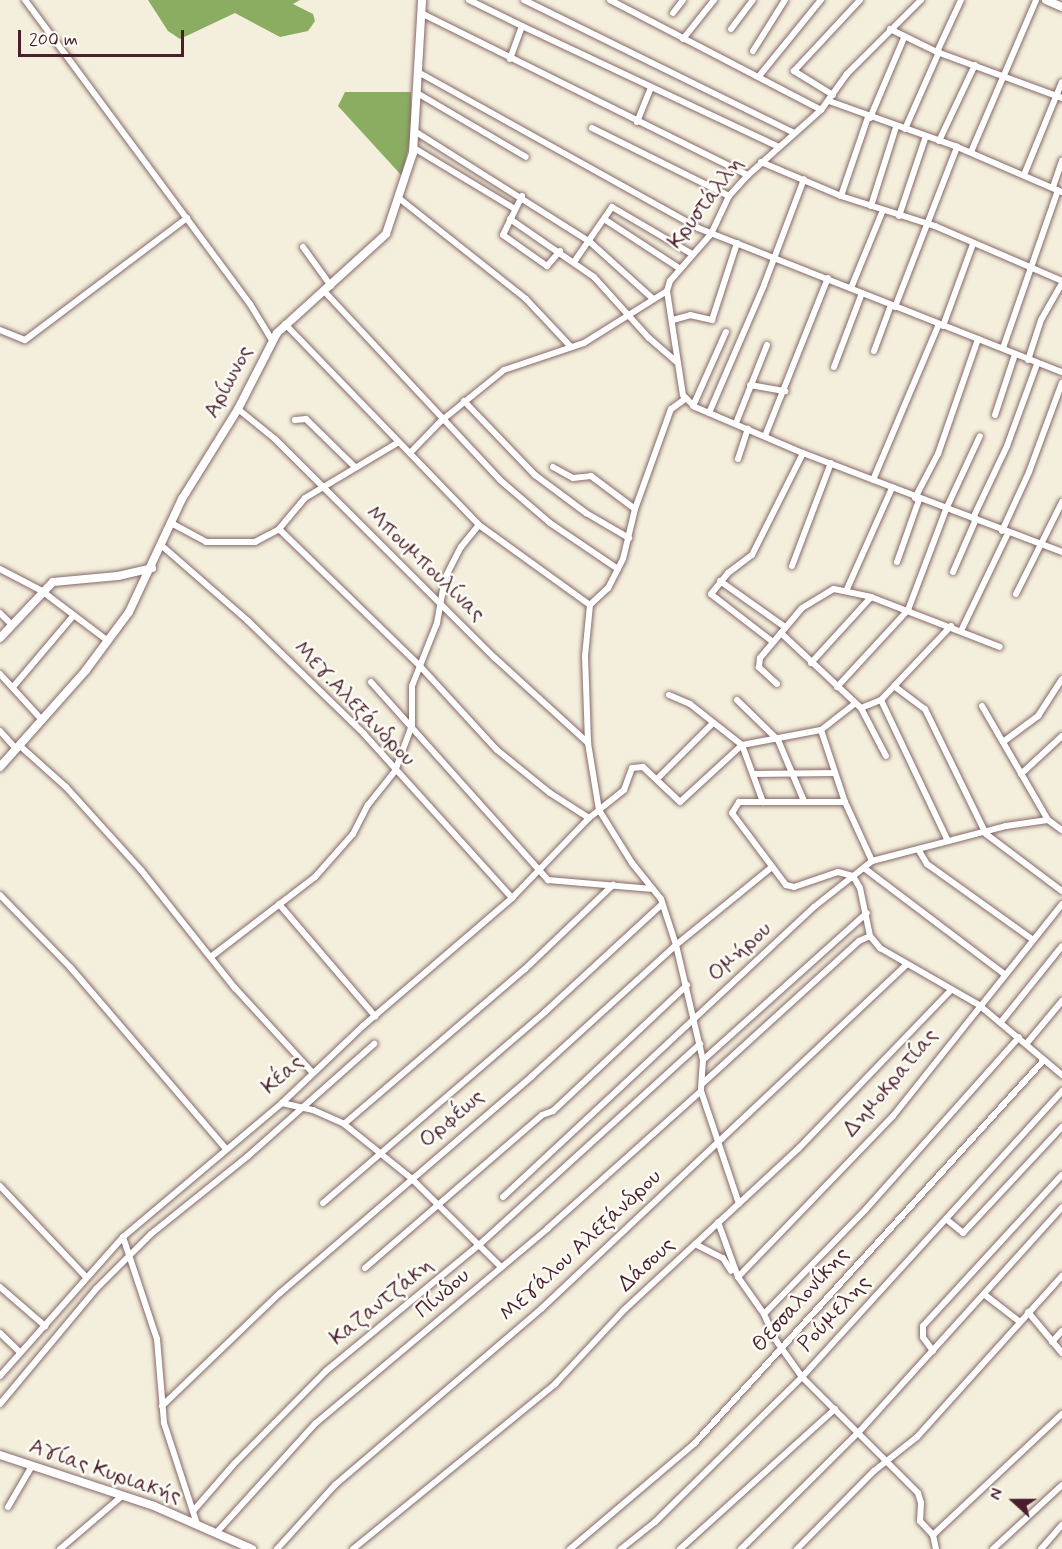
<!DOCTYPE html>
<meta charset="utf-8">
<style>
body{margin:0}
#map{position:relative;width:1062px;height:1549px;overflow:hidden;background:#f4efdc;font-family:Mynerve,sans-serif}
div>[style]{position:absolute}
[style*='--x']{left:calc(var(--x)*1px);top:calc(var(--y)*1px);width:calc(var(--w)*1px);rotate:calc(var(--a)*1deg)}
.forest>*{inset:0;background:#8aad62}
.roads{filter:drop-shadow(0 0 2px #866869) drop-shadow(0 0 2px #866869)}
.street>*{height:6px;margin:-3px;padding:0 3px;transform-origin:3px;border-radius:3px;background:#fff}
.secondary>*{height:8px;margin:-4px;padding:0 4px;transform-origin:4px;border-radius:4px;background:#fff}
span{translate:-50% -50%;white-space:nowrap;text-align:center;line-height:1.15;-webkit-text-stroke:5px #fdfcf7;paint-order:stroke}
.street-label{font-size:22px;color:#4a1f2b}
.north{position:absolute;left:984px;top:1471px;width:60px;height:60px;-webkit-text-stroke:4px #fdfcf7;paint-order:stroke;rotate:291deg;font-size:16px;font-weight:700;line-height:24px;text-align:center;color:#4a1f2b}
.north::after{content:'';display:block;margin:auto;width:21px;height:27px;background:#4a1f2b;clip-path:polygon(50% 0,100% 100%,50% 72%,0 100%)}
.scale{position:absolute;left:18px;top:30px;width:166px;height:27px;box-sizing:border-box;border:3px solid #4a1f2b;border-top:0;padding-left:8px;font-size:18px;line-height:21px;white-space:nowrap;color:#4a1f2b;-webkit-text-stroke:4px #fdfcf7;paint-order:stroke}
</style>
<div id="map">
<div class="forest">
<i style="clip-path:polygon(148px 0,300px 0,293px 4px,313px 14px,315px 21px,308px 31px,280px 37px,235px 13px,180px 39px,168px 31px)"></i>
<i style="clip-path:polygon(345px 92px,411px 92px,411px 137px,402px 176px,338px 106px)"></i>
</div>
<div class="roads">
<div class="street">
<i style="--x:25;--y:0;--w:378;--a:53.5"></i>
<i style="--x:250;--y:304;--w:42;--a:58.6"></i>
<i style="--x:469;--y:0;--w:59;--a:26.1"></i>
<i style="--x:524;--y:0;--w:301;--a:26.2"></i>
<i style="--x:610;--y:0;--w:238;--a:27.5"></i>
<i style="--x:921;--y:0;--w:105;--a:135"></i>
<i style="--x:847;--y:74;--w:44;--a:125.8"></i>
<i style="--x:821;--y:110;--w:98;--a:138.3"></i>
<i style="--x:748;--y:175;--w:28;--a:132"></i>
<i style="--x:729;--y:196;--w:42;--a:115.3"></i>
<i style="--x:711;--y:234;--w:62;--a:131.1"></i>
<i style="--x:670;--y:281;--w:10;--a:107"></i>
<i style="--x:667;--y:291;--w:105;--a:81.3"></i>
<i style="--x:683;--y:395;--w:17;--a:45"></i>
<i style="--x:695;--y:407;--w:117;--a:23.1"></i>
<i style="--x:803;--y:453;--w:277;--a:20.9"></i>
<i style="--x:421;--y:13;--w:365;--a:26.4"></i>
<i style="--x:673;--y:13;--w:16;--a:-52"></i>
<i style="--x:731;--y:29;--w:36;--a:-53"></i>
<i style="--x:890;--y:29;--w:52;--a:26.1"></i>
<i style="--x:937;--y:52;--w:133;--a:20.2"></i>
<i style="--x:683;--y:39;--w:50;--a:-51.5"></i>
<i style="--x:753;--y:51;--w:60;--a:-57.9"></i>
<i style="--x:937;--y:52;--w:57;--a:-65.2"></i>
<i style="--x:510;--y:59;--w:35;--a:-70"></i>
<i style="--x:522;--y:26;--w:284;--a:25.2"></i>
<i style="--x:418;--y:72;--w:321;--a:29.1"></i>
<i style="--x:698;--y:228;--w:391;--a:21.6"></i>
<i style="--x:760;--y:75;--w:97;--a:-50.9"></i>
<i style="--x:417;--y:93;--w:126;--a:30.4"></i>
<i style="--x:833;--y:95;--w:46;--a:-148.4"></i>
<i style="--x:794;--y:71;--w:97;--a:-47.1"></i>
<i style="--x:829;--y:101;--w:134;--a:19.7"></i>
<i style="--x:955;--y:146;--w:116;--a:23.3"></i>
<i style="--x:870;--y:118;--w:87;--a:-67"></i>
<i style="--x:637;--y:122;--w:38;--a:-68"></i>
<i style="--x:592;--y:128;--w:153;--a:26.4"></i>
<i style="--x:905;--y:129;--w:84;--a:-66.2"></i>
<i style="--x:416;--y:132;--w:206;--a:32.3"></i>
<i style="--x:590;--y:242;--w:84;--a:42.1"></i>
<i style="--x:939;--y:141;--w:84;--a:-64.7"></i>
<i style="--x:414;--y:148;--w:118;--a:31.1"></i>
<i style="--x:971;--y:152;--w:165;--a:-66.8"></i>
<i style="--x:761;--y:162;--w:87;--a:23"></i>
<i style="--x:841;--y:196;--w:99;--a:17.7"></i>
<i style="--x:935;--y:226;--w:138;--a:23.4"></i>
<i style="--x:1024;--y:175;--w:100;--a:-67.8"></i>
<i style="--x:1053;--y:187;--w:28;--a:-71"></i>
<i style="--x:522;--y:196;--w:43;--a:116"></i>
<i style="--x:503;--y:235;--w:54;--a:35.2"></i>
<i style="--x:547;--y:266;--w:20;--a:-49"></i>
<i style="--x:841;--y:196;--w:83;--a:-71.1"></i>
<i style="--x:400;--y:199;--w:161;--a:38.4"></i>
<i style="--x:526;--y:299;--w:66;--a:46.8"></i>
<i style="--x:871;--y:206;--w:83;--a:-72.4"></i>
<i style="--x:899;--y:216;--w:84;--a:-71.4"></i>
<i style="--x:510;--y:219;--w:102;--a:34.6"></i>
<i style="--x:594;--y:277;--w:82;--a:48"></i>
<i style="--x:649;--y:338;--w:37;--a:41"></i>
<i style="--x:604;--y:219;--w:90;--a:33.2"></i>
<i style="--x:303;--y:247;--w:48;--a:54.3"></i>
<i style="--x:574;--y:262;--w:67;--a:-55.4"></i>
<i style="--x:612;--y:207;--w:93;--a:30.4"></i>
<i style="--x:851;--y:288;--w:84;--a:-67.7"></i>
<i style="--x:324;--y:291;--w:258;--a:47"></i>
<i style="--x:500;--y:480;--w:66;--a:40.7"></i>
<i style="--x:550;--y:523;--w:82;--a:34.1"></i>
<i style="--x:895;--y:307;--w:172;--a:-68.8"></i>
<i style="--x:673;--y:320;--w:18;--a:-16"></i>
<i style="--x:690;--y:315;--w:23;--a:13"></i>
<i style="--x:712;--y:320;--w:81;--a:-72"></i>
<i style="--x:285;--y:324;--w:279;--a:46"></i>
<i style="--x:479;--y:525;--w:137;--a:35.8"></i>
<i style="--x:943;--y:326;--w:87;--a:-69.9"></i>
<i style="--x:0;--y:330;--w:27;--a:22"></i>
<i style="--x:25;--y:340;--w:203;--a:-37"></i>
<i style="--x:1003;--y:348;--w:167;--a:-70.8"></i>
<i style="--x:874;--y:351;--w:49;--a:-69.7"></i>
<i style="--x:1028;--y:360;--w:42;--a:-72"></i>
<i style="--x:1041;--y:320;--w:43;--a:-60.4"></i>
<i style="--x:834;--y:367;--w:79;--a:-69.3"></i>
<i style="--x:750;--y:385;--w:36;--a:10"></i>
<i style="--x:685;--y:399;--w:17;--a:144"></i>
<i style="--x:671;--y:409;--w:106;--a:109.8"></i>
<i style="--x:635;--y:509;--w:51;--a:103.5"></i>
<i style="--x:623;--y:559;--w:33;--a:117"></i>
<i style="--x:608;--y:588;--w:25;--a:137"></i>
<i style="--x:590;--y:605;--w:51;--a:95.6"></i>
<i style="--x:585;--y:656;--w:87;--a:88"></i>
<i style="--x:588;--y:743;--w:68;--a:80.7"></i>
<i style="--x:599;--y:810;--w:62;--a:58.1"></i>
<i style="--x:632;--y:863;--w:46;--a:51.1"></i>
<i style="--x:661;--y:899;--w:48;--a:71.9"></i>
<i style="--x:676;--y:945;--w:118;--a:76.8"></i>
<i style="--x:703;--y:1060;--w:31;--a:94"></i>
<i style="--x:701;--y:1091;--w:119;--a:71.4"></i>
<i style="--x:464;--y:401;--w:103;--a:46.2"></i>
<i style="--x:535;--y:475;--w:64;--a:36.7"></i>
<i style="--x:586;--y:513;--w:50;--a:30.2"></i>
<i style="--x:693;--y:406;--w:81;--a:-66"></i>
<i style="--x:238;--y:409;--w:48;--a:39"></i>
<i style="--x:275;--y:439;--w:310;--a:44.9"></i>
<i style="--x:495;--y:658;--w:126;--a:42.4"></i>
<i style="--x:709;--y:413;--w:139;--a:-66.7"></i>
<i style="--x:764;--y:285;--w:113;--a:-69.3"></i>
<i style="--x:995;--y:415;--w:64;--a:-71.8"></i>
<i style="--x:295;--y:420;--w:11;--a:-5"></i>
<i style="--x:306;--y:419;--w:69;--a:44.4"></i>
<i style="--x:736;--y:423;--w:84;--a:-68.3"></i>
<i style="--x:765;--y:436;--w:170;--a:-68.3"></i>
<i style="--x:410;--y:453;--w:45;--a:-45.9"></i>
<i style="--x:441;--y:421;--w:81;--a:-39"></i>
<i style="--x:504;--y:370;--w:84;--a:-18.6"></i>
<i style="--x:584;--y:343;--w:98;--a:-32.1"></i>
<i style="--x:738;--y:459;--w:32;--a:-72"></i>
<i style="--x:553;--y:467;--w:23;--a:29"></i>
<i style="--x:573;--y:478;--w:18;--a:-6"></i>
<i style="--x:591;--y:476;--w:55;--a:36.9"></i>
<i style="--x:873;--y:480;--w:169;--a:-67.1"></i>
<i style="--x:915;--y:498;--w:50;--a:-62.4"></i>
<i style="--x:938;--y:454;--w:122;--a:-70.8"></i>
<i style="--x:973;--y:518;--w:80;--a:-64.7"></i>
<i style="--x:1007;--y:446;--w:87;--a:-69.9"></i>
<i style="--x:171;--y:523;--w:40;--a:28"></i>
<i style="--x:206;--y:542;--w:49;--a:0"></i>
<i style="--x:255;--y:542;--w:27;--a:-28"></i>
<i style="--x:279;--y:529;--w:40;--a:-50"></i>
<i style="--x:305;--y:498;--w:109;--a:-30.8"></i>
<i style="--x:279;--y:529;--w:195;--a:44.2"></i>
<i style="--x:419;--y:665;--w:115;--a:47.5"></i>
<i style="--x:497;--y:750;--w:68;--a:39.1"></i>
<i style="--x:550;--y:793;--w:46;--a:32.7"></i>
<i style="--x:1002;--y:531;--w:65;--a:-65.4"></i>
<i style="--x:1029;--y:472;--w:95;--a:-69.7"></i>
<i style="--x:161;--y:545;--w:116;--a:41.1"></i>
<i style="--x:248;--y:621;--w:162;--a:44.2"></i>
<i style="--x:364;--y:734;--w:221;--a:47.9"></i>
<i style="--x:897;--y:562;--w:66;--a:-70.5"></i>
<i style="--x:792;--y:566;--w:110;--a:-69.3"></i>
<i style="--x:0;--y:569;--w:47;--a:27.6"></i>
<i style="--x:42;--y:591;--w:83;--a:37.1"></i>
<i style="--x:953;--y:572;--w:58;--a:-66.5"></i>
<i style="--x:720;--y:581;--w:80;--a:35.3"></i>
<i style="--x:847;--y:589;--w:111;--a:-66"></i>
<i style="--x:1016;--y:594;--w:103;--a:-63.4"></i>
<i style="--x:0;--y:613;--w:16;--a:45"></i>
<i style="--x:961;--y:631;--w:109;--a:-64.4"></i>
<i style="--x:781;--y:633;--w:110;--a:43.2"></i>
<i style="--x:861;--y:708;--w:54;--a:62.5"></i>
<i style="--x:773;--y:642;--w:78;--a:-142.3"></i>
<i style="--x:711;--y:594;--w:27;--a:-51"></i>
<i style="--x:728;--y:573;--w:30;--a:-37"></i>
<i style="--x:752;--y:555;--w:114;--a:-63.4"></i>
<i style="--x:811;--y:663;--w:89;--a:-47.7"></i>
<i style="--x:0;--y:674;--w:62;--a:47.6"></i>
<i style="--x:371;--y:682;--w:266;--a:48.2"></i>
<i style="--x:548;--y:880;--w:105;--a:4.9"></i>
<i style="--x:777;--y:684;--w:25;--a:-137"></i>
<i style="--x:759;--y:667;--w:9;--a:-84"></i>
<i style="--x:760;--y:658;--w:65;--a:-50"></i>
<i style="--x:802;--y:608;--w:37;--a:-31"></i>
<i style="--x:834;--y:589;--w:38;--a:12"></i>
<i style="--x:871;--y:597;--w:138;--a:21.2"></i>
<i style="--x:894;--y:686;--w:39;--a:37"></i>
<i style="--x:925;--y:709;--w:139;--a:64"></i>
<i style="--x:986;--y:834;--w:95;--a:36.9"></i>
<i style="--x:13;--y:687;--w:94;--a:-49.7"></i>
<i style="--x:837;--y:687;--w:105;--a:-47.3"></i>
<i style="--x:908;--y:610;--w:110;--a:-69.3"></i>
<i style="--x:947;--y:507;--w:78;--a:-65.1"></i>
<i style="--x:669;--y:695;--w:23;--a:23"></i>
<i style="--x:690;--y:704;--w:66;--a:38.3"></i>
<i style="--x:742;--y:745;--w:61;--a:69.8"></i>
<i style="--x:737;--y:700;--w:57;--a:44.3"></i>
<i style="--x:778;--y:740;--w:66;--a:66.9"></i>
<i style="--x:881;--y:700;--w:156;--a:64.6"></i>
<i style="--x:982;--y:706;--w:132;--a:59.9"></i>
<i style="--x:1048;--y:820;--w:17;--a:36"></i>
<i style="--x:861;--y:708;--w:22;--a:-22"></i>
<i style="--x:881;--y:700;--w:102;--a:-46.6"></i>
<i style="--x:821;--y:730;--w:76;--a:71.6"></i>
<i style="--x:845;--y:802;--w:65;--a:65.4"></i>
<i style="--x:0;--y:731;--w:24;--a:48"></i>
<i style="--x:1003;--y:742;--w:44;--a:-36.6"></i>
<i style="--x:1038;--y:716;--w:44;--a:-57"></i>
<i style="--x:19;--y:745;--w:63;--a:41.8"></i>
<i style="--x:66;--y:787;--w:112;--a:47.9"></i>
<i style="--x:141;--y:870;--w:151;--a:51.5"></i>
<i style="--x:235;--y:988;--w:115;--a:47.5"></i>
<i style="--x:753;--y:774;--w:82;--a:-0.7"></i>
<i style="--x:1021;--y:774;--w:56;--a:-42.8"></i>
<i style="--x:657;--y:779;--w:79;--a:-45"></i>
<i style="--x:845;--y:802;--w:106;--a:180"></i>
<i style="--x:739;--y:802;--w:13;--a:122"></i>
<i style="--x:732;--y:813;--w:90;--a:53.1"></i>
<i style="--x:786;--y:885;--w:8;--a:14"></i>
<i style="--x:794;--y:887;--w:46;--a:-18.8"></i>
<i style="--x:838;--y:872;--w:16;--a:15"></i>
<i style="--x:853;--y:876;--w:14;--a:60"></i>
<i style="--x:860;--y:888;--w:49;--a:78.2"></i>
<i style="--x:870;--y:936;--w:16;--a:50"></i>
<i style="--x:880;--y:948;--w:114;--a:29.9"></i>
<i style="--x:979;--y:1005;--w:109;--a:40.1"></i>
<i style="--x:918;--y:849;--w:17;--a:59"></i>
<i style="--x:927;--y:864;--w:130;--a:35.6"></i>
<i style="--x:864;--y:868;--w:176;--a:37.1"></i>
<i style="--x:0;--y:895;--w:102;--a:45.8"></i>
<i style="--x:71;--y:968;--w:238;--a:49.4"></i>
<i style="--x:279;--y:904;--w:148;--a:49.4"></i>
<i style="--x:212;--y:956;--w:130;--a:-37.5"></i>
<i style="--x:315;--y:877;--w:57;--a:-48.5"></i>
<i style="--x:353;--y:834;--w:33;--a:-63"></i>
<i style="--x:368;--y:805;--w:43;--a:-51.5"></i>
<i style="--x:395;--y:771;--w:49;--a:-69.7"></i>
<i style="--x:412;--y:725;--w:39;--a:-90"></i>
<i style="--x:412;--y:686;--w:68;--a:-68.4"></i>
<i style="--x:437;--y:623;--w:46;--a:-79.9"></i>
<i style="--x:445;--y:578;--w:35;--a:-63"></i>
<i style="--x:461;--y:547;--w:28;--a:-51"></i>
<i style="--x:1001;--y:1022;--w:97;--a:-51.2"></i>
<i style="--x:1027;--y:1043;--w:55;--a:-50.2"></i>
<i style="--x:703;--y:1060;--w:220;--a:-41.9"></i>
<i style="--x:703;--y:1083;--w:211;--a:-42.3"></i>
<i style="--x:859;--y:941;--w:12;--a:-24"></i>
<i style="--x:282;--y:1103;--w:32;--a:13"></i>
<i style="--x:313;--y:1110;--w:34;--a:24"></i>
<i style="--x:344;--y:1124;--w:86;--a:38.9"></i>
<i style="--x:411;--y:1178;--w:127;--a:44.7"></i>
<i style="--x:344;--y:1124;--w:238;--a:-40.6"></i>
<i style="--x:525;--y:969;--w:122;--a:-43.7"></i>
<i style="--x:0;--y:1186;--w:125;--a:46.6"></i>
<i style="--x:503;--y:1197;--w:425;--a:-43"></i>
<i style="--x:814;--y:907;--w:74;--a:-38.4"></i>
<i style="--x:872;--y:861;--w:138;--a:-14.6"></i>
<i style="--x:1006;--y:826;--w:42;--a:-8.1"></i>
<i style="--x:323;--y:1203;--w:293;--a:-40.7"></i>
<i style="--x:545;--y:1012;--w:159;--a:-42.7"></i>
<i style="--x:946;--y:1219;--w:22;--a:39"></i>
<i style="--x:963;--y:1233;--w:145;--a:-47"></i>
<i style="--x:718;--y:1222;--w:59;--a:70"></i>
<i style="--x:738;--y:1277;--w:45;--a:54.9"></i>
<i style="--x:764;--y:1314;--w:27;--a:66"></i>
<i style="--x:775;--y:1339;--w:47;--a:54.6"></i>
<i style="--x:802;--y:1377;--w:164;--a:45"></i>
<i style="--x:918;--y:1493;--w:10;--a:73"></i>
<i style="--x:921;--y:1503;--w:18;--a:93"></i>
<i style="--x:920;--y:1521;--w:19;--a:47"></i>
<i style="--x:933;--y:1535;--w:14;--a:78"></i>
<i style="--x:123;--y:1237;--w:108;--a:71.6"></i>
<i style="--x:157;--y:1339;--w:84;--a:85.2"></i>
<i style="--x:164;--y:1423;--w:106;--a:71.9"></i>
<i style="--x:695;--y:1244;--w:31;--a:27"></i>
<i style="--x:723;--y:1258;--w:15;--a:58"></i>
<i style="--x:365;--y:1268;--w:234;--a:-40.8"></i>
<i style="--x:542;--y:1115;--w:12;--a:-20"></i>
<i style="--x:553;--y:1111;--w:184;--a:-43.2"></i>
<i style="--x:738;--y:1277;--w:223;--a:-46.1"></i>
<i style="--x:893;--y:1116;--w:271;--a:-51.4"></i>
<i style="--x:0;--y:1287;--w:60;--a:40.9"></i>
<i style="--x:985;--y:1295;--w:44;--a:37.6"></i>
<i style="--x:1028;--y:1312;--w:53;--a:50.3"></i>
<i style="--x:764;--y:1314;--w:146;--a:-45.8"></i>
<i style="--x:866;--y:1209;--w:230;--a:-48.3"></i>
<i style="--x:0;--y:1333;--w:28;--a:44"></i>
<i style="--x:1052;--y:1342;--w:15;--a:-48"></i>
<i style="--x:933;--y:1351;--w:17;--a:-126"></i>
<i style="--x:923;--y:1337;--w:11;--a:-90"></i>
<i style="--x:923;--y:1326;--w:205;--a:-47.4"></i>
<i style="--x:0;--y:1376;--w:186;--a:-48.5"></i>
<i style="--x:123;--y:1237;--w:208;--a:-40.1"></i>
<i style="--x:282;--y:1103;--w:113;--a:-43.6"></i>
<i style="--x:364;--y:1025;--w:195;--a:-40.6"></i>
<i style="--x:512;--y:898;--w:111;--a:-46.1"></i>
<i style="--x:589;--y:818;--w:45;--a:-38.7"></i>
<i style="--x:624;--y:790;--w:23;--a:-70"></i>
<i style="--x:632;--y:768;--w:11;--a:-5"></i>
<i style="--x:643;--y:767;--w:51;--a:43.4"></i>
<i style="--x:680;--y:802;--w:84;--a:-42.6"></i>
<i style="--x:742;--y:745;--w:80;--a:-10.8"></i>
<i style="--x:821;--y:730;--w:41;--a:-38"></i>
<i style="--x:0;--y:1404;--w:150;--a:-50.1"></i>
<i style="--x:96;--y:1289;--w:78;--a:-45"></i>
<i style="--x:151;--y:1234;--w:124;--a:-38.8"></i>
<i style="--x:248;--y:1156;--w:169;--a:-41.6"></i>
<i style="--x:162;--y:1406;--w:163;--a:-43.8"></i>
<i style="--x:280;--y:1293;--w:333;--a:-40.7"></i>
<i style="--x:532;--y:1076;--w:195;--a:-42.3"></i>
<i style="--x:676;--y:945;--w:124;--a:-39.1"></i>
<i style="--x:8;--y:1507;--w:48;--a:-59.7"></i>
<i style="--x:194;--y:1510;--w:61;--a:-49"></i>
<i style="--x:234;--y:1464;--w:131;--a:-45.3"></i>
<i style="--x:326;--y:1371;--w:198;--a:-39.5"></i>
<i style="--x:479;--y:1245;--w:299;--a:-42.3"></i>
<i style="--x:217;--y:1532;--w:147;--a:-47.8"></i>
<i style="--x:316;--y:1423;--w:303;--a:-40"></i>
<i style="--x:548;--y:1228;--w:205;--a:-41.8"></i>
<i style="--x:933;--y:1535;--w:177;--a:-43.2"></i>
<i style="--x:60;--y:1549;--w:82;--a:-40.5"></i>
<i style="--x:277;--y:1549;--w:86;--a:-47.8"></i>
<i style="--x:335;--y:1485;--w:271;--a:-40.5"></i>
<i style="--x:541;--y:1309;--w:502;--a:-43.3"></i>
<i style="--x:353;--y:1549;--w:261;--a:-39.2"></i>
<i style="--x:555;--y:1384;--w:101;--a:-47"></i>
<i style="--x:624;--y:1310;--w:238;--a:-42.8"></i>
<i style="--x:799;--y:1148;--w:219;--a:-46.1"></i>
<i style="--x:570;--y:1549;--w:164;--a:-40.3"></i>
<i style="--x:695;--y:1443;--w:518;--a:-47.66"></i>
<i style="--x:621;--y:1549;--w:43;--a:-38.5"></i>
<i style="--x:655;--y:1522;--w:206;--a:-44.6"></i>
<i style="--x:802;--y:1377;--w:387;--a:-47.7"></i>
<i style="--x:680;--y:1549;--w:209;--a:-42.1"></i>
<i style="--x:741;--y:1549;--w:165;--a:-44.8"></i>
<i style="--x:858;--y:1433;--w:304;--a:-47.9"></i>
<i style="--x:797;--y:1549;--w:110;--a:-45.4"></i>
<i style="--x:874;--y:1471;--w:55;--a:-38.3"></i>
<i style="--x:917;--y:1437;--w:217;--a:-48"></i>
<i style="--x:993;--y:1549;--w:94;--a:-42.8"></i>
<i style="--x:1041;--y:1549;--w:32;--a:-49"></i>
</div>
<div class="secondary">
<i style="--x:1046;--y:0;--w:17;--a:24"></i>
<i style="--x:0;--y:638;--w:77;--a:-46.6"></i>
<i style="--x:53;--y:582;--w:65;--a:-5.3"></i>
<i style="--x:118;--y:576;--w:35;--a:-13"></i>
<i style="--x:0;--y:767;--w:130;--a:-48.4"></i>
<i style="--x:86;--y:670;--w:72;--a:-53.4"></i>
<i style="--x:129;--y:612;--w:125;--a:-64.9"></i>
<i style="--x:182;--y:499;--w:106;--a:-58.1"></i>
<i style="--x:238;--y:409;--w:85;--a:-62.8"></i>
<i style="--x:277;--y:333;--w:147;--a:-42.2"></i>
<i style="--x:386;--y:234;--w:85;--a:-71.6"></i>
<i style="--x:413;--y:153;--w:153;--a:-86.6"></i>
<i style="--x:0;--y:1455;--w:162;--a:18.3"></i>
<i style="--x:154;--y:1506;--w:107;--a:23.7"></i>
</div>
</div>
<div class="street-label">
<span style="left:706px;top:203px;rotate:-53deg">Κρυστάλλη</span>
<span style="left:229px;top:382px;rotate:-62deg">Αρίωνος</span>
<span style="left:425px;top:564px;rotate:44deg">Μπουμπουλίνας</span>
<span style="left:354px;top:704px;rotate:46deg">Μεγ.Αλεξάνδρου</span>
<span style="left:740px;top:952px;rotate:-42deg">Ομήρου</span>
<span style="left:283px;top:1075px;rotate:-42deg">Κέας</span>
<span style="left:891px;top:1083px;rotate:-50deg">Δημοκρατίας</span>
<span style="left:452px;top:1119px;rotate:-40deg">Ορφέως</span>
<span style="left:581px;top:1246px;rotate:-43deg">Μεγάλου Αλεξάνδρου</span>
<span style="left:647px;top:1265px;rotate:-43deg">Δάσους</span>
<span style="left:443px;top:1294px;rotate:-41deg">Πίνδου</span>
<span style="left:801px;top:1300px;rotate:-48deg">Θεσσαλονίκης</span>
<span style="left:382px;top:1302px;rotate:-39deg">Καζαντζάκη</span>
<span style="left:835px;top:1314px;rotate:-47deg">Ρούμελης</span>
<span style="left:105px;top:1472px;rotate:19deg">Αγίας Κυριακής</span>
</div>
<div class="north">N</div>
<div class="scale">200 m</div>
</div>
